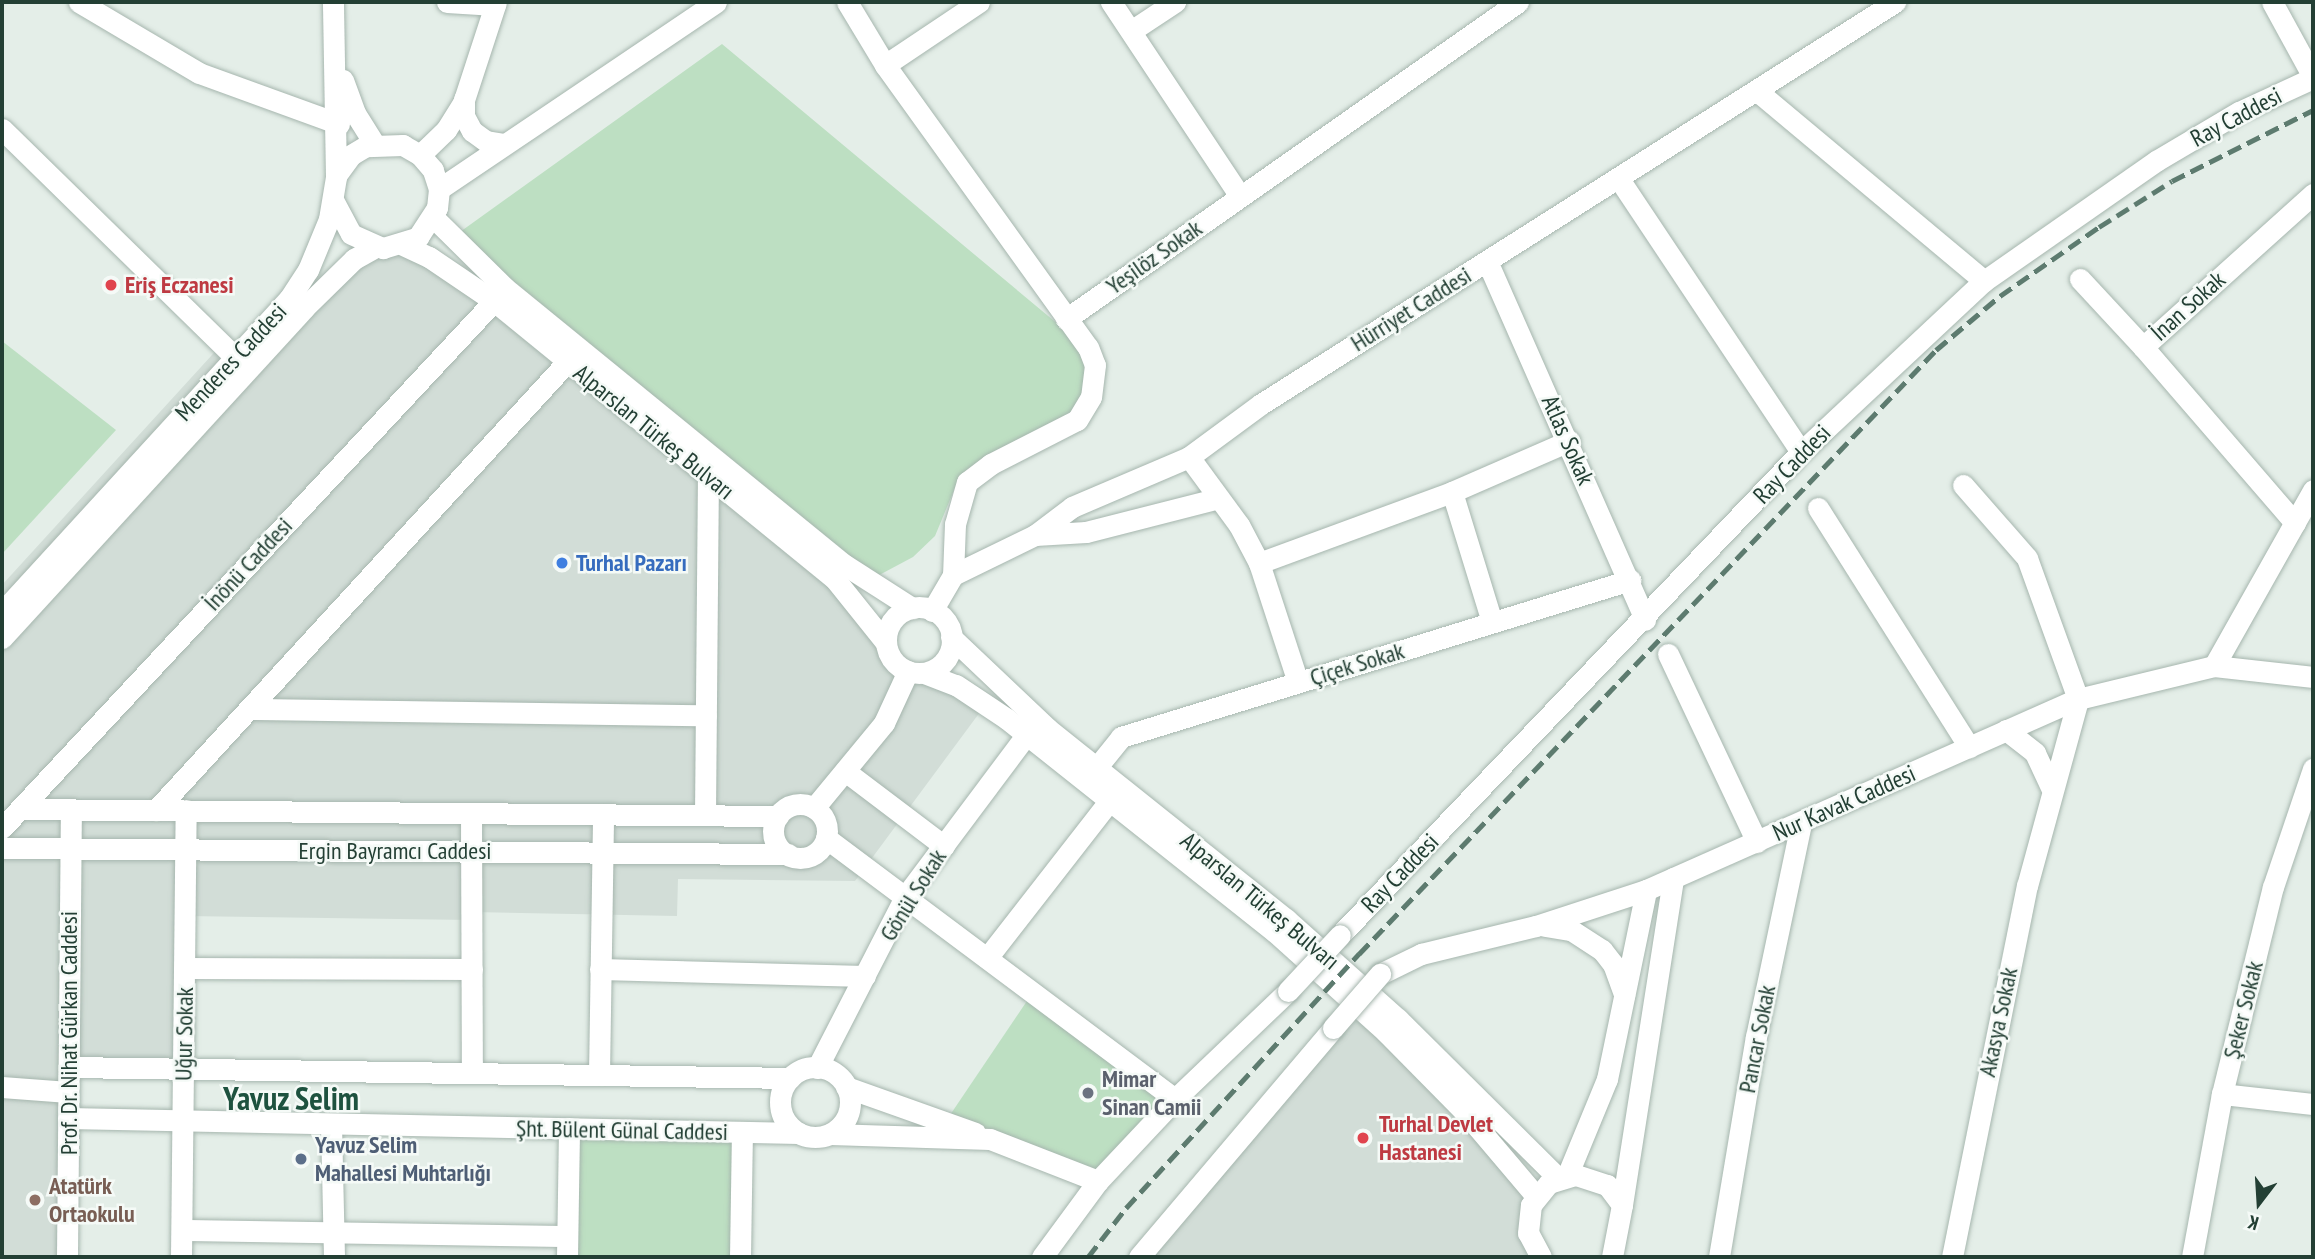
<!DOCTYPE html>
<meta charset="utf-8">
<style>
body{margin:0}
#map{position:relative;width:2315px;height:1259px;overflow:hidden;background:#e4eee8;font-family:"PT Sans Narrow",sans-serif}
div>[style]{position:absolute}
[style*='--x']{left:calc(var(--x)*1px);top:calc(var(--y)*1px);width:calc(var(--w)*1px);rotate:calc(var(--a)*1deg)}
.built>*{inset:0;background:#d2ddd7}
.green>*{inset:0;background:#bddfc2;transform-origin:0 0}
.roads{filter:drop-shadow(0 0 2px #a6b6ae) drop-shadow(0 0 2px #a6b6ae)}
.minor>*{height:21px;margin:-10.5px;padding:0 10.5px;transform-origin:10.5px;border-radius:10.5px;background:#fff}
.minor>.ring{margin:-10.5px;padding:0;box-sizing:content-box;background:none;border:21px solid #fff;border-radius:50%}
.rail>*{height:5px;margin-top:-2.5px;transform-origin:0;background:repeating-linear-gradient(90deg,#5d7b6f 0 14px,transparent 0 21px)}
.bridges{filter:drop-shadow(0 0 2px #a6b6ae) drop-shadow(0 0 2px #a6b6ae)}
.minor-bridge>*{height:21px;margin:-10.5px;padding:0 10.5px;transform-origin:10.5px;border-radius:10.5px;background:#fff}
.dots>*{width:19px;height:19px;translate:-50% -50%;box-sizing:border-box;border:4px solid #f5faf7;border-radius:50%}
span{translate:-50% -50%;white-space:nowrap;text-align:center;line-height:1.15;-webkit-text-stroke:5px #f5faf7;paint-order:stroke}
.street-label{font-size:24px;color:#233f34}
.health-label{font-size:24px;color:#be3a42;font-weight:700}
.left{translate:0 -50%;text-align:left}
.shop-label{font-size:24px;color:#366cbe;font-weight:700}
.worship-label{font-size:24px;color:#5b616d;font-weight:700}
.service-label{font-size:24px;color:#4e5e75;font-weight:700}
.education-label{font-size:24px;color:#785e54;font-weight:700}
.district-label{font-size:32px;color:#1e523f;font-weight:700}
.frame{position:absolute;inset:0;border:4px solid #233f34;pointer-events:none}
.north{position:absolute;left:2224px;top:1168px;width:70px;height:70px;-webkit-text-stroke:5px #f5faf7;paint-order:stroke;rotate:197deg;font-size:19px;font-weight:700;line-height:28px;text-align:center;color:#233f34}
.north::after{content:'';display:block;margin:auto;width:24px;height:32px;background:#233f34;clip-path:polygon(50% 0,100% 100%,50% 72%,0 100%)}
</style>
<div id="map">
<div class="built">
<i style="clip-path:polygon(407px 246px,834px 578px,899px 667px,986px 704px,855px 881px,678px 879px,677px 916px,472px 912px,471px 920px,185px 916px,183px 1068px,69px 1067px,67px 1257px,2px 1257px,2px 585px,222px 344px,235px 358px,343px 269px)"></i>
<i style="clip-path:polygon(1354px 1003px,1386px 1032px,1531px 1205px,1541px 1257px,1139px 1257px)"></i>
</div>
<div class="green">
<i style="clip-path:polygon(722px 44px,1059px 325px,1082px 350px,1089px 372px,1076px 410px,959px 478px,935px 536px,913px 557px,868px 581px,453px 237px)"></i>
<i style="clip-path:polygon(2px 341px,116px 430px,2px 554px)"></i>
<i style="clip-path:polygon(1033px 992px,1175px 1099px,1098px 1181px,946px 1121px)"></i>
<i style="left:569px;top:1128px;width:173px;height:129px;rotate:1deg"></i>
</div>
<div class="roads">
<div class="minor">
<i style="--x:79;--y:2;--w:139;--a:30.6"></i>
<i style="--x:199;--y:73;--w:149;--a:20"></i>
<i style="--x:447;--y:2;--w:48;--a:3.6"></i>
<i style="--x:847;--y:2;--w:74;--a:58.9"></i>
<i style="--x:885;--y:65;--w:347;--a:54.3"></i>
<i style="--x:1088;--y:347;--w:19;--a:69"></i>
<i style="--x:1095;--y:365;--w:32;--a:97"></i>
<i style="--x:1091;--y:397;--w:27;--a:121"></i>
<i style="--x:1077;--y:420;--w:97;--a:152.9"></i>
<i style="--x:991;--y:464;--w:30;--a:143"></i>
<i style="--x:967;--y:482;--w:44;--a:105.9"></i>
<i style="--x:955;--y:524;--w:51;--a:92.2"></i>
<i style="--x:1111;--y:2;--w:233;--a:56.4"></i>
<i style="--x:2272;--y:2;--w:85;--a:61.3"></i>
<i style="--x:1131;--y:31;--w:53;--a:-33.4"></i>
<i style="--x:885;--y:65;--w:113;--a:-33.8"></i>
<i style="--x:343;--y:80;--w:35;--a:70"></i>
<i style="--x:355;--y:113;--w:36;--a:58"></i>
<i style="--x:1757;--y:91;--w:296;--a:39.9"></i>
<i style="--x:464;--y:99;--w:17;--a:90"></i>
<i style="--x:464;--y:116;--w:17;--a:62"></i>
<i style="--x:472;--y:131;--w:17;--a:36"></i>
<i style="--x:486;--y:141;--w:17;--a:10"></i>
<i style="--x:2;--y:129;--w:339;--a:44.4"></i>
<i style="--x:420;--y:155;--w:36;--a:-44"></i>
<i style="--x:446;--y:130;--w:32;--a:-58"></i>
<i style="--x:463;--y:103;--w:106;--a:-71.9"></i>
<i style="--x:1619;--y:179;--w:328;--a:56.3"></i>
<i style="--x:439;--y:189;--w:334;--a:-34"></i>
<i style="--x:333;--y:200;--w:38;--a:62"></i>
<i style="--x:351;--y:234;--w:35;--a:24"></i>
<i style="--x:383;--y:248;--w:37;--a:-17"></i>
<i style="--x:418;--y:237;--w:35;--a:-57"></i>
<i style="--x:437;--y:208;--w:19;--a:-84"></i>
<i style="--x:439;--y:189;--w:20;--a:-108"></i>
<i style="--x:433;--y:170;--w:20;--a:-131"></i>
<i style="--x:420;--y:155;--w:20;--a:-150"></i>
<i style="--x:403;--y:145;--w:37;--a:178"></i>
<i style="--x:366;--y:146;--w:17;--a:149"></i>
<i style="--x:351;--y:155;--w:24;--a:126"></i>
<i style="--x:434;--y:218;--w:100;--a:44.6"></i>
<i style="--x:505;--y:288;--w:439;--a:39.2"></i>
<i style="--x:845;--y:565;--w:80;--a:32.7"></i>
<i style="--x:403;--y:245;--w:29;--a:25"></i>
<i style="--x:429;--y:257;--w:78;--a:34.1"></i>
<i style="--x:494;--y:301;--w:439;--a:39.2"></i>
<i style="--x:834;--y:578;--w:83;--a:51.3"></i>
<i style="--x:1487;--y:261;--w:392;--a:66.2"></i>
<i style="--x:2080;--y:279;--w:93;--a:47.2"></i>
<i style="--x:1066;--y:319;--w:552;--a:-35.04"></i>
<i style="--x:1189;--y:457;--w:84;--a:53.7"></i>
<i style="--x:1239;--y:525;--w:43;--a:62.2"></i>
<i style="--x:1259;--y:563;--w:125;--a:71.9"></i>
<i style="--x:1452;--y:492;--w:136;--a:72.9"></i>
<i style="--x:1818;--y:508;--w:283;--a:57.7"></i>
<i style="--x:2295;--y:523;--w:233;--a:-130.8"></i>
<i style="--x:2143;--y:347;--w:229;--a:-42"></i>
<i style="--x:1035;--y:535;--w:51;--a:-3.4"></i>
<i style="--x:1086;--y:532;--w:137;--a:-14.3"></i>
<i style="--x:1259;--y:563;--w:206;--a:-20.2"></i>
<i style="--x:1452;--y:492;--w:128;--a:-23.6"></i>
<i class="ring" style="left:886px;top:607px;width:45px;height:45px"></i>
<i style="--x:932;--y:611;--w:42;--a:-59.7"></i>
<i style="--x:953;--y:575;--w:91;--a:-26"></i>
<i style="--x:1035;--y:535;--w:46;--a:-37.1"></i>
<i style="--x:1072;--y:507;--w:127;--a:-23.1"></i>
<i style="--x:1189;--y:457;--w:89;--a:-36.4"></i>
<i style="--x:1261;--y:404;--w:751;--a:-32.38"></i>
<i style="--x:2;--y:612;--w:425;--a:-47.5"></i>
<i style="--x:289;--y:299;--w:35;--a:-57"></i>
<i style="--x:308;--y:270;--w:55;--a:-67.6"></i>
<i style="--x:329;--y:219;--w:43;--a:-80.5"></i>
<i style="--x:336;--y:177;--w:175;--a:-91"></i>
<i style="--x:951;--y:637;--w:134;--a:43.5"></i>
<i style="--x:1048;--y:729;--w:305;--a:38.6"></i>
<i style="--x:1286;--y:919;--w:150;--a:41.8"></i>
<i style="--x:1398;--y:1019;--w:226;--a:44.8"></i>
<i style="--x:2;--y:638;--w:447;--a:-47.5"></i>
<i style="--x:304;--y:308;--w:70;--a:-44.4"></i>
<i style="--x:354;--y:259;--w:25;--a:-29"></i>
<i style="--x:1668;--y:654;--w:208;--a:64.7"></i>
<i style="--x:2214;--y:666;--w:202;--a:-60.6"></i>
<i style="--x:924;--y:673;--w:34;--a:21"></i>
<i style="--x:956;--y:685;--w:61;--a:33.7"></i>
<i style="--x:1007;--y:719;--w:342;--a:38.5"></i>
<i style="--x:1275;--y:932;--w:149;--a:42"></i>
<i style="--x:1386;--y:1032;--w:110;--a:45.4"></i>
<i style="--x:1463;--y:1110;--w:113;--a:49.7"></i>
<i style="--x:249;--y:709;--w:457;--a:0.8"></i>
<i style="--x:2006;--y:730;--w:37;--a:38"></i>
<i style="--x:2035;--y:753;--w:38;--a:65"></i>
<i style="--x:1097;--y:767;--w:38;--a:-51"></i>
<i style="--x:1121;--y:737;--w:533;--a:-17.14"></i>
<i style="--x:845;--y:771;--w:124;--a:37.1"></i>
<i class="ring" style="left:773px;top:804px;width:33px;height:33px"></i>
<i style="--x:814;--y:808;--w:110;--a:-50.5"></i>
<i style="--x:884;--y:723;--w:57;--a:-65.2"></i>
<i style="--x:20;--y:809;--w:758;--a:0.53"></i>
<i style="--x:156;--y:810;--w:609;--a:-47.46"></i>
<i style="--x:471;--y:813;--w:260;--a:89.8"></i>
<i style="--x:705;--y:815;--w:339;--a:-89.5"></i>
<i style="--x:2;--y:828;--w:721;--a:-46.97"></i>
<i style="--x:826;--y:838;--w:436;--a:36.8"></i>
<i style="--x:2;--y:848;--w:786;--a:0.44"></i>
<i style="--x:1545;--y:926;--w:26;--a:9"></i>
<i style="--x:1571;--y:930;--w:37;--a:33"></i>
<i style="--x:1602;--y:950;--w:18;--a:52"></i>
<i style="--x:1613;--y:964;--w:33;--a:70"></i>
<i style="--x:1340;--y:935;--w:668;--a:-46.34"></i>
<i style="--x:1801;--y:452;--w:250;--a:-43.1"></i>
<i style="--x:1984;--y:281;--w:210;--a:-34.9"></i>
<i style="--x:2156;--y:161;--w:96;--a:-30.6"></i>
<i style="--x:2239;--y:112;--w:81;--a:-24.7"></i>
<i style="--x:987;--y:958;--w:200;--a:-52.1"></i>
<i style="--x:184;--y:968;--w:288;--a:0.2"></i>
<i style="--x:600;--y:969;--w:265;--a:1.5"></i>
<i style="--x:1380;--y:974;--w:46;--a:-26"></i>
<i style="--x:1421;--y:954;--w:118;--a:-13.7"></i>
<i style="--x:1536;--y:926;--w:116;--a:-18.1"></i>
<i style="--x:1646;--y:890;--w:472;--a:-23.9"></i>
<i style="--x:2078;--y:699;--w:140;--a:-13.6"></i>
<i style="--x:2214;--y:666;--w:100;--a:6.3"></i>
<i style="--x:69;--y:1067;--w:721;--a:0.87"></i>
<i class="ring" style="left:780px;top:1067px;width:49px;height:49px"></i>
<i style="--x:817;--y:1068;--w:192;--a:-62.8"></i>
<i style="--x:905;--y:897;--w:204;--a:-53.2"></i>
<i style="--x:599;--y:1075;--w:261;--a:-89.1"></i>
<i style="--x:2;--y:1087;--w:66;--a:4.3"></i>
<i style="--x:846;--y:1087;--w:137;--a:19.6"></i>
<i style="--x:2222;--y:1094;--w:92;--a:6.3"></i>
<i style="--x:68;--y:1118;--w:731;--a:1.18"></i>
<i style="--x:331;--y:1124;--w:133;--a:88.7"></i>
<i style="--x:830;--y:1134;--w:160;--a:1.8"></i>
<i style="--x:990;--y:1139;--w:116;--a:21.3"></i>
<i style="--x:1567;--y:1176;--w:105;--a:-67.6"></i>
<i style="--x:1607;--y:1079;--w:193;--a:-78.3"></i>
<i style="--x:1622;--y:1205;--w:331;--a:-81.1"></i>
<i style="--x:182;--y:1230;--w:385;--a:0.9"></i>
<i style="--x:67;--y:1257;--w:448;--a:-89.5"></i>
<i style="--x:181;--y:1257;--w:447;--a:-89.4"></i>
<i style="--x:567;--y:1257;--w:129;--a:-89.1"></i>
<i style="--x:740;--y:1257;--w:125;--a:-89.1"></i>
<i style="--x:1042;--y:1257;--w:94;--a:-53.6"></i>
<i style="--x:1098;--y:1181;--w:112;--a:-46.8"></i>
<i style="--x:1175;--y:1099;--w:156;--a:-43.7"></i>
<i style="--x:1139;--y:1257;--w:300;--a:-49.7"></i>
<i style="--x:1541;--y:1257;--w:27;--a:-118"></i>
<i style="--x:1528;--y:1233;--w:28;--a:-84"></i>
<i style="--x:1531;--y:1205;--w:28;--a:-51"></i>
<i style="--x:1549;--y:1183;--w:28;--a:-17"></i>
<i style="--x:1576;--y:1175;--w:33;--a:18"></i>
<i style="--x:1607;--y:1185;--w:25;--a:53"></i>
<i style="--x:1622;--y:1205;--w:53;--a:100.9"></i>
<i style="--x:1719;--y:1257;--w:223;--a:-80.5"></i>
<i style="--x:1756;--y:1037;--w:219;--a:-78.1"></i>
<i style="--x:1952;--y:1257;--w:379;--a:-78.6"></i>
<i style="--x:2027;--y:886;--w:194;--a:-74.7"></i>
<i style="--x:2078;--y:699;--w:150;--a:-109.9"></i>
<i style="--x:2027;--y:558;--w:97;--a:-131.2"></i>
<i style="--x:2192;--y:1257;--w:166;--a:-79.6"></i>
<i style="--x:2222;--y:1094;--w:213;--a:-76.2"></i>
<i style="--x:2273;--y:887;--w:125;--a:-71.3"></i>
</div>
</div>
<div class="rail">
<i style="--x:1088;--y:1257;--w:62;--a:-52.2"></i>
<i style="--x:1126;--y:1208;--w:345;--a:-47.5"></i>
<i style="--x:1359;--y:954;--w:835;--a:-46.31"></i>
<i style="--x:1936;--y:350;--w:84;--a:-40.2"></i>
<i style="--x:2000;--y:296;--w:121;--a:-34.9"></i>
<i style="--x:2099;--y:227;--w:86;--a:-32.2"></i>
<i style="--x:2172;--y:181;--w:158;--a:-26.7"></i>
</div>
<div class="bridges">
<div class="minor-bridge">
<i style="--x:1288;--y:991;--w:76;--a:-47.1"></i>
<i style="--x:1333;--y:1028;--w:72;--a:-49"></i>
</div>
</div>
<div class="dots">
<i style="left:111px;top:285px;background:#e0444e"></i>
<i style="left:562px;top:563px;background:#3f7fe0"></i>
<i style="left:1088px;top:1093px;background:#6b7280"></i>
<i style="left:1363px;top:1138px;background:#e0444e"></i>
<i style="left:301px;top:1159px;background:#5c6f8a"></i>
<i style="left:35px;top:1200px;background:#8d6e63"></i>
</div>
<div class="street-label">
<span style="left:2236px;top:117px;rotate:-28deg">Ray Caddesi</span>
<span style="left:1154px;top:257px;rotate:-35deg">Yeşilöz Sokak</span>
<span style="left:2188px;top:306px;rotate:-42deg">İnan Sokak</span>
<span style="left:1411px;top:309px;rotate:-32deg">Hürriyet Caddesi</span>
<span style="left:231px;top:362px;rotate:-47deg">Menderes Caddesi</span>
<span style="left:654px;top:432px;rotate:39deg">Alparslan Türkeş Bulvarı</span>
<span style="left:1568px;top:440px;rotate:66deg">Atlas Sokak</span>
<span style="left:1792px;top:464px;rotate:-46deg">Ray Caddesi</span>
<span style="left:248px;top:564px;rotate:-47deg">İnönü Caddesi</span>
<span style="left:1357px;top:664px;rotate:-17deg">Çiçek Sokak</span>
<span style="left:1844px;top:803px;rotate:-24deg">Nur Kavak Caddesi</span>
<span style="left:395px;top:851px">Ergin Bayramcı Caddesi</span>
<span style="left:1400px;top:873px;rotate:-46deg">Ray Caddesi</span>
<span style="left:913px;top:895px;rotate:-58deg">Gönül Sokak</span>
<span style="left:1260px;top:901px;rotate:40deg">Alparslan Türkeş Bulvarı</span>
<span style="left:2243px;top:1010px;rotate:-76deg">Şeker Sokak</span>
<span style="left:1998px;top:1022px;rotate:-78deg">Akasya Sokak</span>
<span style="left:69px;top:1033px;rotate:-90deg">Prof. Dr. Nihat Gürkan Caddesi</span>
<span style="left:184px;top:1034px;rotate:-89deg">Uğur Sokak</span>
<span style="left:1757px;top:1039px;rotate:-79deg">Pancar Sokak</span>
<span style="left:622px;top:1130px;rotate:1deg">Şht. Bülent Günal Caddesi</span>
</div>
<div class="health-label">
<span class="left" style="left:125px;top:285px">Eriş Eczanesi</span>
<span class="left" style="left:1379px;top:1138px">Turhal Devlet<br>Hastanesi</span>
</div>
<div class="shop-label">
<span class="left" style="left:576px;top:563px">Turhal Pazarı</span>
</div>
<div class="worship-label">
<span class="left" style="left:1102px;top:1093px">Mimar<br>Sinan Camii</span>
</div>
<div class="service-label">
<span class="left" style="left:315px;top:1159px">Yavuz Selim<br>Mahallesi Muhtarlığı</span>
</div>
<div class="education-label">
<span class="left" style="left:49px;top:1200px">Atatürk<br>Ortaokulu</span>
</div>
<div class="district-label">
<span style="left:291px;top:1098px">Yavuz Selim</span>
</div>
<div class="frame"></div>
<div class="north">K</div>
</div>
